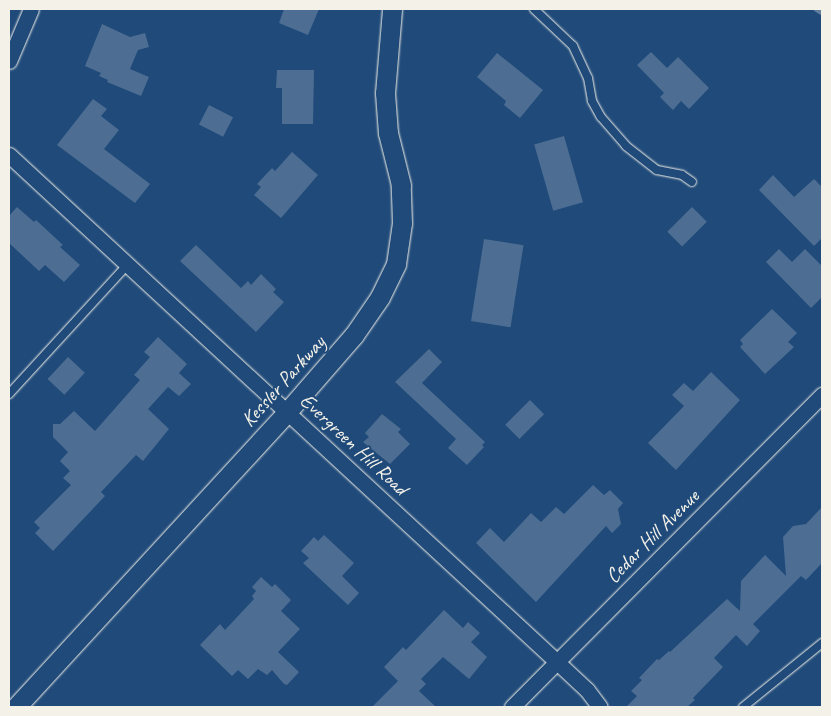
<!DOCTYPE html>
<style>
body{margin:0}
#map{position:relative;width:831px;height:716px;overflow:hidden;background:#1f4a7a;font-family:Caveat,sans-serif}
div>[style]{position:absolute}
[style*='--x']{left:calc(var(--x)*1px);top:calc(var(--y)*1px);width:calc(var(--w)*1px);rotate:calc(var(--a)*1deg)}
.stream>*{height:5.5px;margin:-2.75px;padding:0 2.75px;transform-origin:2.75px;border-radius:2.75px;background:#627e9d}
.building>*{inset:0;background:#4d6e92;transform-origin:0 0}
.roads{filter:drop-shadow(0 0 1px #f4f1e8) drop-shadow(0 0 1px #f4f1e8)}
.service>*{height:8px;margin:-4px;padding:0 4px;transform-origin:4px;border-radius:4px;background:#1f4a7a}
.minor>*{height:15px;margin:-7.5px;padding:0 7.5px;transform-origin:7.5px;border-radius:7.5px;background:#1f4a7a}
.tertiary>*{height:19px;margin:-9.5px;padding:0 9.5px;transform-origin:9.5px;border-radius:9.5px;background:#1f4a7a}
span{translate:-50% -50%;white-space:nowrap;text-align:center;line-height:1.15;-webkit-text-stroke:4px #1f4a7a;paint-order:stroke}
.street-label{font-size:21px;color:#f4f1e8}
.frame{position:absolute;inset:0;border:10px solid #f4f1e8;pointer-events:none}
</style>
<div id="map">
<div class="stream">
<i style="--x:817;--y:9;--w:6;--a:31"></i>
</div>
<div class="building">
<i style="clip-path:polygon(284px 9px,319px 9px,308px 35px,279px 23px)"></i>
<i style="clip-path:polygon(102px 24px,130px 37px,145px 33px,149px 47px,138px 50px,130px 69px,149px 77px,141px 96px,107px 82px,108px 80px,99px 76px,101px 73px,85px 66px)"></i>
<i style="clip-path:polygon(651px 52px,667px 68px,678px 57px,709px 88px,689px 109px,681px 101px,673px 110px,660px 97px,664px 93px,637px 65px)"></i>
<i style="clip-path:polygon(497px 53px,543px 90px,520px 118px,504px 105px,506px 101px,477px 77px)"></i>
<i style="clip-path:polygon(277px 70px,314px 70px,313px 124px,282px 124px,282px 88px,276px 88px)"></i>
<i style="clip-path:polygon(93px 99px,107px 109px,101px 116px,119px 130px,104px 149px,150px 184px,135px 203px,57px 145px)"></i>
<i style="left:209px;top:105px;width:27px;height:22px;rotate:27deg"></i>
<i style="left:564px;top:136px;width:69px;height:31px;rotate:74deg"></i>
<i style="clip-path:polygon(292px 152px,318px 175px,281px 218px,254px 195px,261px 187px,257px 184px,272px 168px,275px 171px)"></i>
<i style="clip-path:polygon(773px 175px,794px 197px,814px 179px,822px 187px,822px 238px,814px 246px,759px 190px)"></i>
<i style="clip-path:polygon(17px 207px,34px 222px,36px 220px,63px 245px,60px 247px,80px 265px,64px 282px,45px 265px,39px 271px,9px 243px,9px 216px)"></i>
<i style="left:692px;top:207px;width:21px;height:35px;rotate:45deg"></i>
<i style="left:484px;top:239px;width:40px;height:83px;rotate:9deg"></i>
<i style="clip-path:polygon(196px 245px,241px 288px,248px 281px,251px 285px,261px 274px,276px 289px,273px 292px,284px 302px,256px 332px,180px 261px)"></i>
<i style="clip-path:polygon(779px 249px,792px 262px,805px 249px,822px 266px,822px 297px,811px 308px,766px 262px)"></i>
<i style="clip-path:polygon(772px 309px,797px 333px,788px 342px,794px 347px,765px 374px,740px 347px,743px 344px,740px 340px)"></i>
<i style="clip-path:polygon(158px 337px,187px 364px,179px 373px,191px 384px,179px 396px,168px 387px,148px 409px,169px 429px,143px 461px,136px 455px,101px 492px,105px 496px,53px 551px,35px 533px,40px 528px,34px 522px,71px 485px,63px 478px,70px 471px,60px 461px,68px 452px,53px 437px,53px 424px,60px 424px,74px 411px,95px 431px,140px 380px,134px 375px,150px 357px,144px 352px)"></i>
<i style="clip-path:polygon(429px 349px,442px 362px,422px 383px,485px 442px,482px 445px,484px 447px,467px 465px,448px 448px,456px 439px,395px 382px)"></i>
<i style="left:68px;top:357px;width:23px;height:30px;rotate:43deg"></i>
<i style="clip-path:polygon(711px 372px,740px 400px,676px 470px,648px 443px,684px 406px,672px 395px,684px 383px,693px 391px)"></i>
<i style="left:530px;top:400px;width:20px;height:35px;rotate:45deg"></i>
<i style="clip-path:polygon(382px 414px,401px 429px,398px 432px,410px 444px,390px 464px,363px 442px,369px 437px,365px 433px)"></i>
<i style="clip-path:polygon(593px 485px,604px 495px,610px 490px,623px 503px,618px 509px,621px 524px,612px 533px,606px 526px,536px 602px,476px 543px,490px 528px,504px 542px,531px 513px,541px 522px,556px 507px,564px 514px)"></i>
<i style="clip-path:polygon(822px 507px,822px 563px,806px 580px,801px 576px,753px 624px,760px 631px,747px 646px,736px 635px,714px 658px,723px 667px,693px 698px,695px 700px,687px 707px,626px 707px,637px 696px,631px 691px,642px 680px,639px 678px,657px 659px,659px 660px,669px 651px,670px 652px,727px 599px,740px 611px,741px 581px,765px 555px,786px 576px,783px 537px,793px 526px,806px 524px)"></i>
<i style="clip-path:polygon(324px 535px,354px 563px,342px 576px,359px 593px,348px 605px,303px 563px,309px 558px,301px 551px,314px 537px,318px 541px)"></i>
<i style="clip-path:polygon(261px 577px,272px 587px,275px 584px,291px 600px,281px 611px,300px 629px,278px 652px,299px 672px,287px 685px,284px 684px,272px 670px,267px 675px,258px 669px,248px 679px,238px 670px,232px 676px,200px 645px,220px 624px,225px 630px,254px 599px,252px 596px,256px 591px,252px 587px)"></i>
<i style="clip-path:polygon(444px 610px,463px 628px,468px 622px,480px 633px,471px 642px,487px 657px,469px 679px,443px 657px,421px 679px,426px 684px,419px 691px,436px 707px,372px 707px,398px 681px,384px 667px,403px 647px,406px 650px)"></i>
</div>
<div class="roads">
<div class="service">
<i style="--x:534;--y:9;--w:54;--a:43.5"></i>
<i style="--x:573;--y:46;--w:35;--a:65"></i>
<i style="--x:588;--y:78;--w:23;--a:80"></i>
<i style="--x:592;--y:101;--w:18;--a:61"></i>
<i style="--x:601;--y:117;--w:38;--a:49"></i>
<i style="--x:626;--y:146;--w:39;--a:38"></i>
<i style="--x:657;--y:170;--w:25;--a:11"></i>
<i style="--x:682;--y:175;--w:12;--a:35"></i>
<i style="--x:9;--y:394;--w:175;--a:-47.5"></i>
<i style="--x:743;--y:707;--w:102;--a:-39"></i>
</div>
<div class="minor">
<i style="--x:9;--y:61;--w:56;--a:-67.1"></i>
<i style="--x:9;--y:155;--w:747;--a:42.77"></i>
<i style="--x:557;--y:662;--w:41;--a:43"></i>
<i style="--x:587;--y:690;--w:21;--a:53"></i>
<i style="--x:512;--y:707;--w:440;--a:-45.2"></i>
</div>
<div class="tertiary">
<i style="--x:16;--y:707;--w:401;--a:-47.4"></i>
<i style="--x:287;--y:412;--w:102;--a:-49"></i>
<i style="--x:354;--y:335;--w:46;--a:-55.6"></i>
<i style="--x:380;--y:297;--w:37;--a:-64"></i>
<i style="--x:396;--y:264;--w:41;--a:-81.7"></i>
<i style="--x:402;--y:223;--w:38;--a:-92"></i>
<i style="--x:401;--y:185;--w:54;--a:-104"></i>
<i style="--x:388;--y:133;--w:40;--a:-94.3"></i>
<i style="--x:385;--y:93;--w:84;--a:-85.2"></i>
</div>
</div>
<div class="street-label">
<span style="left:283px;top:381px;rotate:-48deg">Kessler Parkway</span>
<span style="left:354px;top:444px;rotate:43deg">Evergreen Hill Road</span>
<span style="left:652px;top:536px;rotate:-45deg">Cedar Hill Avenue</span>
</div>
<div class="frame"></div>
</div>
